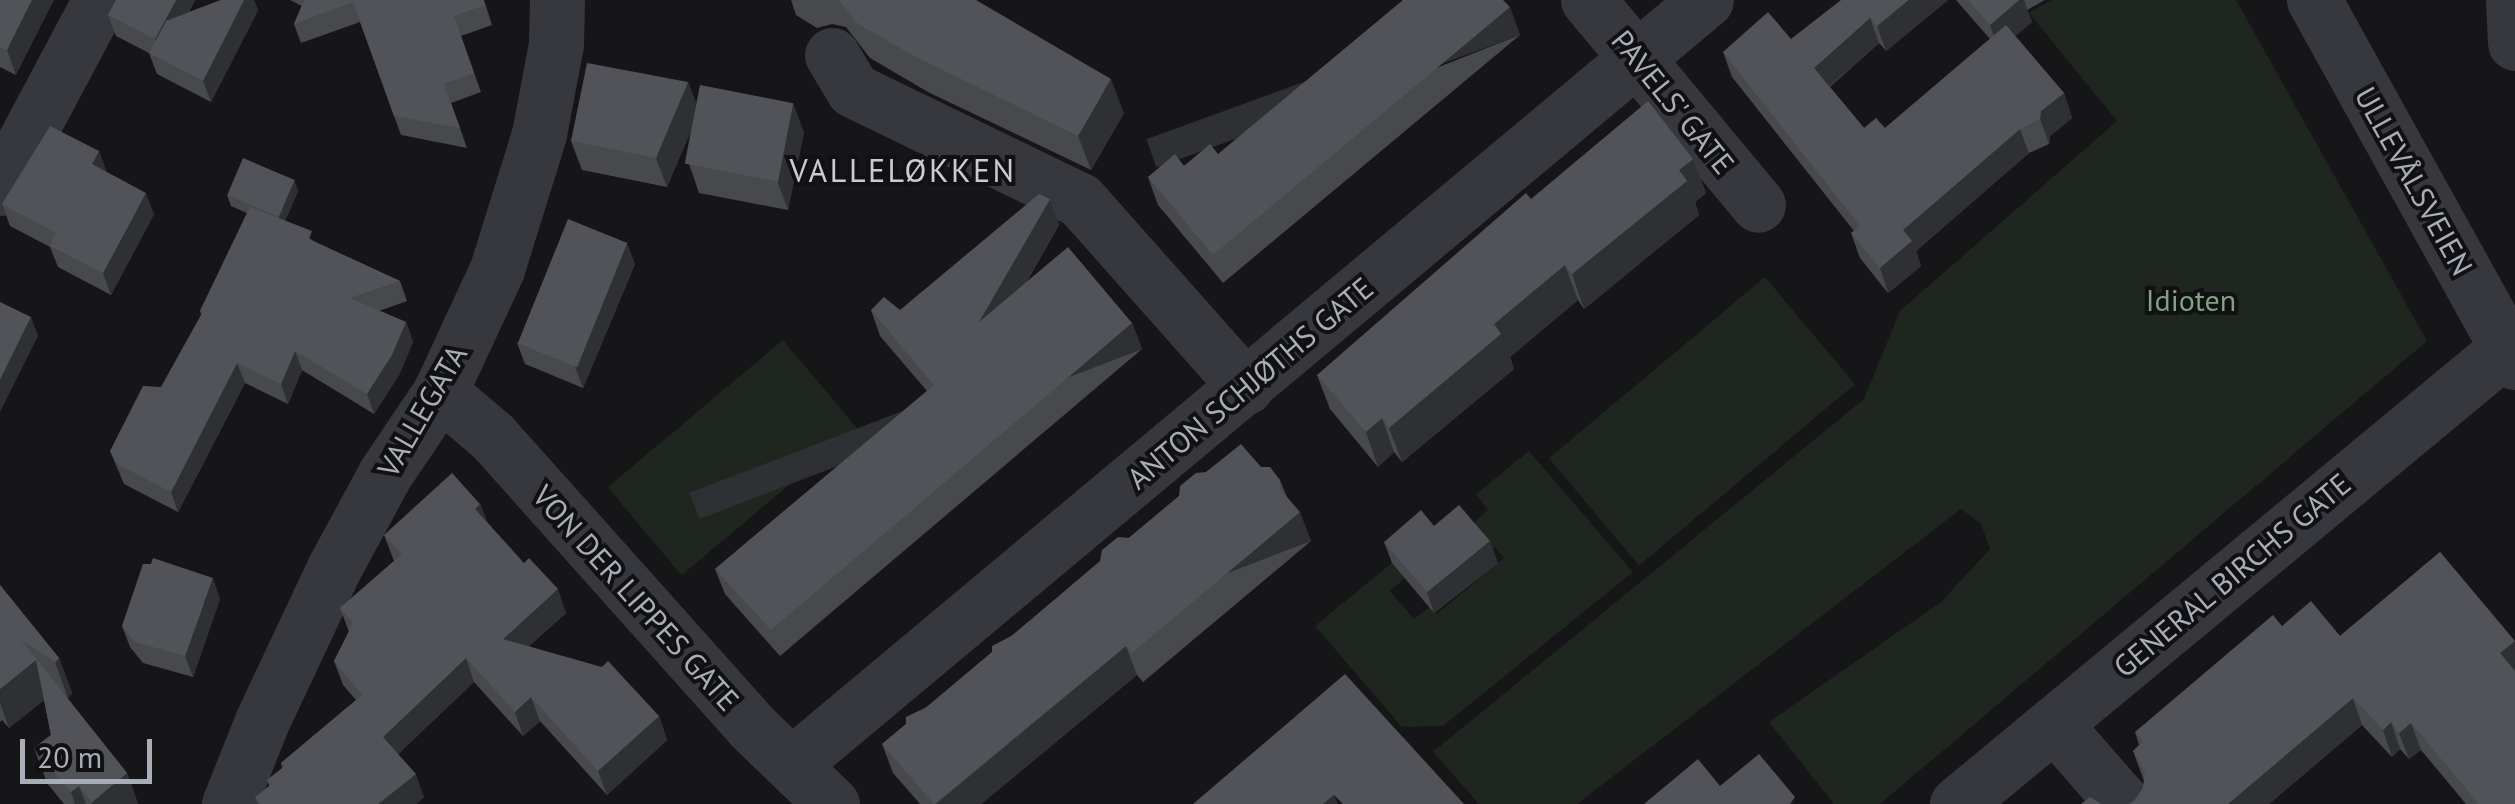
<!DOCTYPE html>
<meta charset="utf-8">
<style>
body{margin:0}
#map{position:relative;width:2515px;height:804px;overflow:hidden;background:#161618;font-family:"PT Sans",sans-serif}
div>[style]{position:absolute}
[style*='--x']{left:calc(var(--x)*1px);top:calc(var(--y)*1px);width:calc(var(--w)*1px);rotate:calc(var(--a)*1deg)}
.green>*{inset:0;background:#1e261f;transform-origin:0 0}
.minor>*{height:55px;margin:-27.5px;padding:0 27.5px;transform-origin:27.5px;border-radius:27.5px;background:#37383d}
.wall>*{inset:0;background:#47494d}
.shaded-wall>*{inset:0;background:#2f3033;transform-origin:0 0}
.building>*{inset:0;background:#525359;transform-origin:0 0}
span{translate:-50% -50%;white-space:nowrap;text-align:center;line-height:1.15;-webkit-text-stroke:8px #111113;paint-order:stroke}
.street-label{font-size:30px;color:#a8adb8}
.park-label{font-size:30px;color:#7fa381}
.neighbourhood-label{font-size:32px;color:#c9ccd4;letter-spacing:2.5px}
.scale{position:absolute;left:20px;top:739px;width:132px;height:45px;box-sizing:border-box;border:5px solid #a8adb8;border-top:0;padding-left:12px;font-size:30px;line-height:35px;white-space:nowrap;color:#a8adb8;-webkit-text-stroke:8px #111113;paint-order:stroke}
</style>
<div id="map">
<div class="green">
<i style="clip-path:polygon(2052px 0,2236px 0,2427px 341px,1880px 804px,1834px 804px,1769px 722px,1941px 602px,1990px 549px,1981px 524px,1961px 509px,1577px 804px,1479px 804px,1433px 752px,1864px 399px,1900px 311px,2117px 121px,2029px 13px)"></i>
<i style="left:1765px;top:277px;width:140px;height:282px;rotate:50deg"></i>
<i style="left:783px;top:340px;width:115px;height:229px;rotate:50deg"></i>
<i style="clip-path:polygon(1529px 451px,1633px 572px,1443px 726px,1402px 727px,1315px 626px,1392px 563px,1405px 578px,1390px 591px,1414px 619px,1430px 607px,1437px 614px,1504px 558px,1495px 547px,1488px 552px,1468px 528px,1488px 510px,1476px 494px)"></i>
</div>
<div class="minor">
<i style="--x:1588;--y:0;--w:266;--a:50.3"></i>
<i style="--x:2314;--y:0;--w:414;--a:61"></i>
<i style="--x:2513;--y:0;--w:43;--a:87.3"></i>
<i style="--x:832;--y:55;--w:41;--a:59"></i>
<i style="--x:853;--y:90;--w:252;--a:25.9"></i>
<i style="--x:1080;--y:200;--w:250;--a:48.4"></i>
<i style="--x:0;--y:188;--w:213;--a:-62"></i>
<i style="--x:440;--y:392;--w:68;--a:40.2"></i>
<i style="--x:492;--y:436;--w:390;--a:48.2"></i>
<i style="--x:752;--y:727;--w:111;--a:43.9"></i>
<i style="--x:2054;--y:724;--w:106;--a:48.8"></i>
<i style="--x:792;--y:764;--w:1191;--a:-39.89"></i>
<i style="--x:229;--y:804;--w:89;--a:-68.3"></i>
<i style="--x:262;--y:721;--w:169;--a:-64.8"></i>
<i style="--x:334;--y:568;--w:107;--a:-61.5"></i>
<i style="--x:385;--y:474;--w:99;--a:-56.1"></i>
<i style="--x:440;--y:392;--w:136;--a:-65.1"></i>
<i style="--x:497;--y:269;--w:141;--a:-72.7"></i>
<i style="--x:539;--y:134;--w:92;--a:-79.3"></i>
<i style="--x:556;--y:44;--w:44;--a:-88.7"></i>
<i style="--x:1957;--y:804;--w:714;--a:-39.66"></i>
</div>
<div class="wall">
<i style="clip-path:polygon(0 0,16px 75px,0 67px)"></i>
<i style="clip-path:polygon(116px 0,195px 0,189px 12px,221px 0,254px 0,258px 10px,211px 102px,157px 74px,149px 53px,116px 36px,108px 15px)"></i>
<i style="clip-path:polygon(290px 0,484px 0,492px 25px,461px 36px,481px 92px,451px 103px,467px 148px,401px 135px,360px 22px,301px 43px,294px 24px,302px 6px)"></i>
<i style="clip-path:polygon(791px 0,976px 0,1124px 113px,1091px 170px,928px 92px,870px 58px,846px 27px,832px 24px,817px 28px,796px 15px)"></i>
<i style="clip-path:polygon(1948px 0,1886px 51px,1879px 43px,1830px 87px,1864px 128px,1885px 128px,1990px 39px,1956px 0,2045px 0,2027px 10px,2032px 22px,2015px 36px,2064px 93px,2072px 118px,2050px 136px,2049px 144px,2029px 153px,1916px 251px,1921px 266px,1888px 293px,1860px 258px,1851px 233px,1854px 231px,1732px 77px,1723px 52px,1791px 39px)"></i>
<i style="clip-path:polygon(1520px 35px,1223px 283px,1158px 205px,1148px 177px,1218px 154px)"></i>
<i style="clip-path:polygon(688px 82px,697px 106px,804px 132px,788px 210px,699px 193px,689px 164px,695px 121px,667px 187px,582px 170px,571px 141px)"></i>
<i style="clip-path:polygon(99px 151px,106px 172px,154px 214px,111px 295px,58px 267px,50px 247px,10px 226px,2px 204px)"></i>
<i style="clip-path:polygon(1693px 159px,1706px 193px,1695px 202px,1699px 215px,1584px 309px,1578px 300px,1510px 357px,1514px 369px,1402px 462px,1394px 452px,1378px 467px,1330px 409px,1317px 375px)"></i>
<i style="clip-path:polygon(294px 180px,298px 191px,285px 221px,315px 242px,400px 281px,407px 301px,379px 311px,406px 322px,413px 342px,399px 375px,374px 414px,302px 370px,288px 404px,245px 383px,178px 512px,124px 484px,110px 451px,161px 387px,201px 315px,200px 311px,247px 213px,231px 206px,227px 195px)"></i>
<i style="clip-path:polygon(1050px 199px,1059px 225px,1026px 283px,1132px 323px,1142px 349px,780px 656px,725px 594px,715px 569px,927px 391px,880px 336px,871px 310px,900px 310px)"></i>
<i style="clip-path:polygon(635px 264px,583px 388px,525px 364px,517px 343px)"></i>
<i style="clip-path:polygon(1261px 467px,1280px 480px,1286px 495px,1311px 541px,1143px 682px,1137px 675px,981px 804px,920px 804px,893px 773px,882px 744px,1179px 496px)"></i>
<i style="clip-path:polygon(480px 504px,487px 522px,566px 613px,529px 646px,659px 716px,667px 740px,607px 795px,540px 721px,523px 736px,474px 682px,398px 754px,424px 797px,416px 804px,258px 804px,255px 797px,269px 786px,267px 780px,282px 768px,281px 763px,356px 700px,343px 685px,334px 661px,349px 632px,340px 608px,394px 561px,384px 535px)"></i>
<i style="clip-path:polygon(1434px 526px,1498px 563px,1434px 613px,1392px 563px,1384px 542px)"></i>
<i style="clip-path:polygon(2440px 552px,2515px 642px,2515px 804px,2466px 804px,2421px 750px,2409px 759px,2400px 749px,2392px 757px,2362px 725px,2269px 804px,2129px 804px,2134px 801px,2143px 788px,2144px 781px,2133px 751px,2139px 745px,2135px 732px,2282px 626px,2340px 636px)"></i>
<i style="clip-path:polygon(0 585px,59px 658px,72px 693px,68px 698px,65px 695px,127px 773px,138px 804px,64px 804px,47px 783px,34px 748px,51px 735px,44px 700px,9px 728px,2px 720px,0 722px)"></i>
<i style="clip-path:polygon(220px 599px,193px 677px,143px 663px,130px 647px,122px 626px)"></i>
</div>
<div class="shaded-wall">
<i style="clip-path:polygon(32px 0,54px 0,16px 75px,7px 50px)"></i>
<i style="clip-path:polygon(176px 0,195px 0,163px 60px,155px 39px)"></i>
<i style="clip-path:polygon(244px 0,254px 0,258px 10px,211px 102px,203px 81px)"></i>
<i style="clip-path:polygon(1909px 0,1948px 0,1886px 51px,1877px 26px)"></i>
<i style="clip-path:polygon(2019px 0,2024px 0,2032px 22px,1999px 50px,1990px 25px)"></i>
<i style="left:1510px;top:7px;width:30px;height:387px;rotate:70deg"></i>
<i style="clip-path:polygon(1870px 18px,1879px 43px,1823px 92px,1814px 68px)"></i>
<i style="clip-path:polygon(1111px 79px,1124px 113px,1091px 170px,1078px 136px)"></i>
<i style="clip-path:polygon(688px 82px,699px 111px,667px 187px,656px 158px)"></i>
<i style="clip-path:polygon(2064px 93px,2072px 118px,2050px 136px,2049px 144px,2040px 119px,2041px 111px)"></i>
<i style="clip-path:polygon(793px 103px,804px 132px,788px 210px,777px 181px)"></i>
<i style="clip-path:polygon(2020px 129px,2029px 153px,1916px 251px,1921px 266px,1888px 293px,1880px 268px,1903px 230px)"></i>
<i style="clip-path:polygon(99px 151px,107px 173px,92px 164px)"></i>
<i style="clip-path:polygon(1693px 159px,1706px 193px,1695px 202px,1699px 215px,1584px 309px,1572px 274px,1679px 170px)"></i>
<i style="clip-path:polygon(294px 180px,298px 191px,282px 228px,278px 216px)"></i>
<i style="clip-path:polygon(146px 193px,154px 214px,111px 295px,103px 273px)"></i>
<i style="clip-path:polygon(1050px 199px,1059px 225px,988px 348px,979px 322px)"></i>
<i style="clip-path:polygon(627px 243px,635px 264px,583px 388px,575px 367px)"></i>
<i style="clip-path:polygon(1565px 265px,1578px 300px,1510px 357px,1514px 369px,1402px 462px,1389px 428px,1494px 324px)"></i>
<i style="clip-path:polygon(31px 317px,38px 336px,0 412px,0 380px)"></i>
<i style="clip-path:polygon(406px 322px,413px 342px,399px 375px,374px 414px,367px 394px)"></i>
<i style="left:1132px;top:323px;width:28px;height:474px;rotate:69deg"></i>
<i style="clip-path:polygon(295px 351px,302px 370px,288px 404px,281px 384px)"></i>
<i style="clip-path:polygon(237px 363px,245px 383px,178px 512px,171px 492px)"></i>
<i style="clip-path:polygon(1382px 418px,1394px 452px,1378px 467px,1366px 432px)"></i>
<i style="clip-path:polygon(480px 504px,489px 528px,475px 509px)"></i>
<i style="left:1300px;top:512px;width:31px;height:219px;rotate:69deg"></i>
<i style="clip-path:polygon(1490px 541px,1498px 563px,1434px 613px,1427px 592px)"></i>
<i style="clip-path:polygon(213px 578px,220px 599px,193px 677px,185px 656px)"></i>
<i style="clip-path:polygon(558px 589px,566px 613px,511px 662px,503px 639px)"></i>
<i style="clip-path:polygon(2515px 641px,2515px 675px,2500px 653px)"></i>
<i style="clip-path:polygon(1126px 646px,1137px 675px,981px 804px,936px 804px)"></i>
<i style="clip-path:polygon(59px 658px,72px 693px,68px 698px,55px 662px)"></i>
<i style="clip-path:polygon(466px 658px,474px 682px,392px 760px,383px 737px)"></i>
<i style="clip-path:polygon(36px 660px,49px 696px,9px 728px,0 703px,0 689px)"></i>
<i style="clip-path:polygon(531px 697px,540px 721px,523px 736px,515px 712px)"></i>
<i style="clip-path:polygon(2353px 698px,2362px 725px,2269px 804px,2228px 804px)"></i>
<i style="clip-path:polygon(659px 716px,667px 740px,607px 795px,598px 771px)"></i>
<i style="clip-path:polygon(2391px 722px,2400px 749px,2392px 757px,2383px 730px)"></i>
<i style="clip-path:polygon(2411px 723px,2421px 750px,2409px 759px,2399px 733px)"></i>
<i style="clip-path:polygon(127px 773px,138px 804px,92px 804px,92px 802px)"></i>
<i style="clip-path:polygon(416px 774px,424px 797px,416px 804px,378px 804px)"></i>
<i style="clip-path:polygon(79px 786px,86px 804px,75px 804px,71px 792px)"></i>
<i style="clip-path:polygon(1334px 795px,1338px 804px,1323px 804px)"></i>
</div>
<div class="building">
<i style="clip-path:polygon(0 0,32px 0,7px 50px,0 47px)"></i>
<i style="clip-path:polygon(116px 0,176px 0,155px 39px,108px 15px)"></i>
<i style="clip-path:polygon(221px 0,244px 0,203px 81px,149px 53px,166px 21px)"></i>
<i style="clip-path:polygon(304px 0,483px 0,485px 5px,454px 16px,474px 73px,444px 84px,460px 128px,394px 116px,353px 2px,294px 24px)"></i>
<i style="clip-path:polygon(839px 0,976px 0,1111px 79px,1078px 136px,916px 57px,858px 24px)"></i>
<i style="clip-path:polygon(1403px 0,1503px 0,1510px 7px,1213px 255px,1148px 177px,1175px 154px,1184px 166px,1210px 144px,1218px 154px)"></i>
<i style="clip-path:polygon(1841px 0,1909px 0,1877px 26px,1870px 18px,1814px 68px,1864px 128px,1876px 118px,1885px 128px,2006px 25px,2064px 93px,2041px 111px,2040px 119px,2020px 129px,1903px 230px,1912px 241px,1880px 268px,1851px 233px,1860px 226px,1723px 52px,1768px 12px,1791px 39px)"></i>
<i style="clip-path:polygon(1968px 0,2019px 0,1990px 25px)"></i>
<i style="clip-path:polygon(587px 63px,688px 82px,656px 158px,571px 141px)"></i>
<i style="left:700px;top:85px;width:95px;height:80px;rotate:11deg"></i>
<i style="clip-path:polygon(1648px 101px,1693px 159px,1679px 170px,1687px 181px,1572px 274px,1565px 265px,1494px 324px,1501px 334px,1389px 428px,1382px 418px,1366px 432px,1317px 375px,1526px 193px,1531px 199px)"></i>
<i style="clip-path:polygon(50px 126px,99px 151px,92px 164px,146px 193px,103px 273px,50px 246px,56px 233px,2px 204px)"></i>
<i style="left:243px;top:158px;width:56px;height:40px;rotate:23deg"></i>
<i style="clip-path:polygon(1039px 194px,1050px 199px,979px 322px,1068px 247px,1132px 323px,771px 630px,715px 569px,934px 385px,871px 310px,884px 297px,900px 310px)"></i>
<i style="clip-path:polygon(250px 207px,312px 231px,309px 239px,400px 281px,350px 298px,406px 322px,392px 355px,367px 394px,295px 351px,281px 384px,237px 363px,171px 492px,117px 464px,110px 451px,143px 386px,161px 387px,203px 312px,200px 311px)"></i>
<i style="left:568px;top:219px;width:64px;height:134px;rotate:22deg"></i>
<i style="clip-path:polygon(0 302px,31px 317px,0 380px)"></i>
<i style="clip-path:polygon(1241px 444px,1261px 467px,1270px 467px,1280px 480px,1280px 489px,1300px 512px,1132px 653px,1126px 646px,934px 804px,882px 744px,906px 724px,906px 717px,927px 707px,992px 652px,992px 646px,1013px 635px,1100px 561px,1102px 550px,1118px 537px,1129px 538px,1179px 496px,1180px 486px,1196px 473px,1206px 472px)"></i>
<i style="clip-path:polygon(452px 473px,480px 504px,475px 509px,524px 563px,529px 558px,558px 589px,503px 639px,602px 667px,608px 661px,659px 716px,598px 771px,531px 697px,515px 712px,466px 658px,383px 737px,416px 774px,378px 804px,261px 804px,255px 797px,271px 785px,267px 780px,284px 767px,281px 763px,362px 695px,334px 661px,353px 623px,340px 608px,402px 554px,384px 535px)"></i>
<i style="clip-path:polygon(1459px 505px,1490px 541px,1427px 592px,1384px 542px,1421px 510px,1434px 526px)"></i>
<i style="clip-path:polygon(2440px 552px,2515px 641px,2500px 653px,2515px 671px,2515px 804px,2479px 804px,2411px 723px,2399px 733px,2391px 722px,2383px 730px,2353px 698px,2228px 804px,2129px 804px,2134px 801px,2143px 788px,2145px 772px,2133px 751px,2143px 742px,2135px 732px,2273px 615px,2282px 626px,2311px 601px,2340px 636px)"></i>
<i style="clip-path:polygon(153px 558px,213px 578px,185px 656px,135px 642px,122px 626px,143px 564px,151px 564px)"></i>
<i style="clip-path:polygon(0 585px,59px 658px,55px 662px,21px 640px,127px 773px,92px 802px,79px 786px,71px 792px,34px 748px,51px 735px,36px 660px,0 689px)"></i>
<i style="clip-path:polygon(1345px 674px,1464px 804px,1343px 804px,1334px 795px,1323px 804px,1193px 804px)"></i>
<i style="clip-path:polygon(1759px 754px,1795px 797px,1790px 804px,1644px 804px,1698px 759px,1720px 786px)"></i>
<i style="clip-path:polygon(2090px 797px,2101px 804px,2081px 804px)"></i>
</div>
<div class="street-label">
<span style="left:1673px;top:102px;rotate:51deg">PAVELS' GATE</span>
<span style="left:2414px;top:181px;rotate:61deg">ULLEVÅLSVEIEN</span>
<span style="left:1250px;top:383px;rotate:-40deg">ANTON SCHJØTHS GATE</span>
<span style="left:422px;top:411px;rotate:-60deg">VALLEGATA</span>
<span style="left:2232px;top:575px;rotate:-40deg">GENERAL BIRCHS GATE</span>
<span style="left:636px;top:598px;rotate:48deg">VON DER LIPPES GATE</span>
</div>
<div class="park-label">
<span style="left:2191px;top:300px">Idioten</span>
</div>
<div class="neighbourhood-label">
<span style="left:903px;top:170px">VALLELØKKEN</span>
</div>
<div class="scale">20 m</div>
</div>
